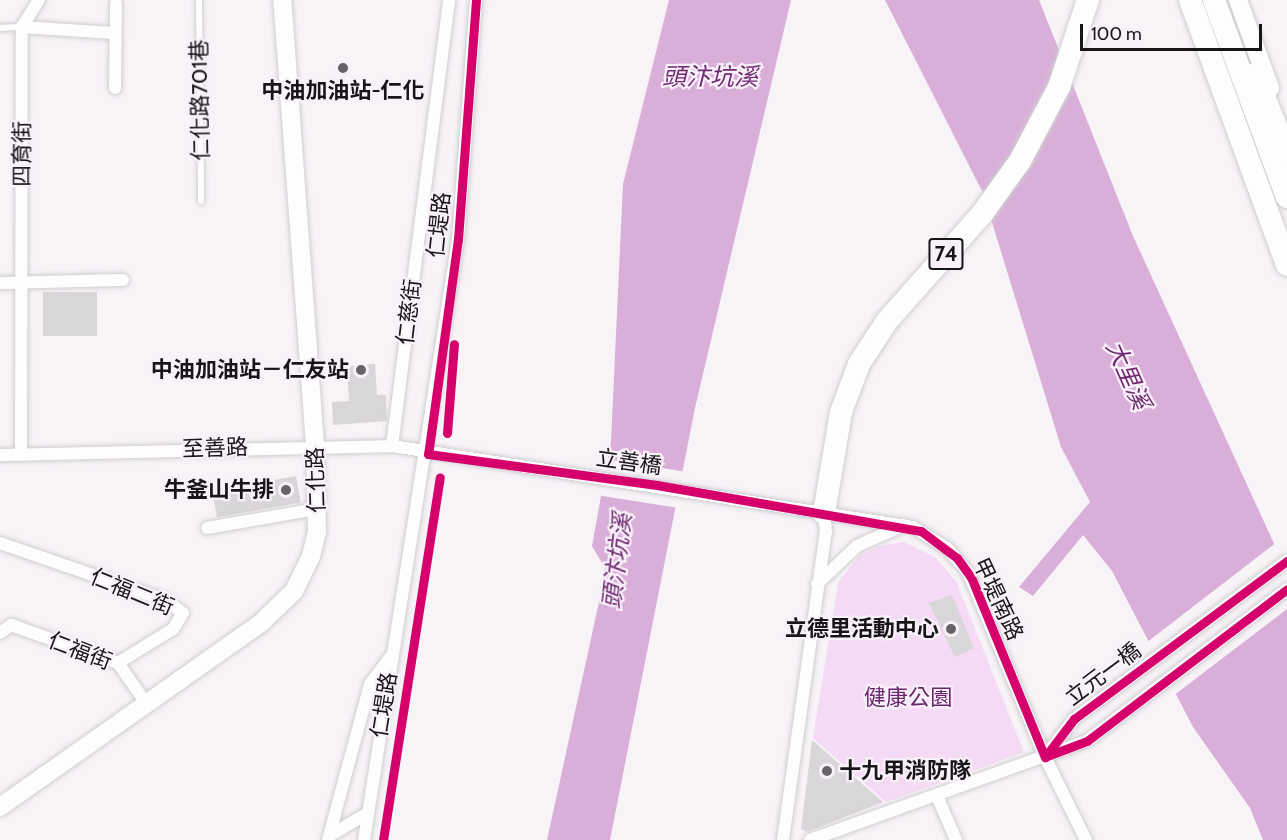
<!DOCTYPE html>
<meta charset="utf-8">
<style>
body{margin:0}
#map{position:relative;width:1287px;height:840px;overflow:hidden;background:#f7f3f7;font-family:Cabin,"Noto Sans TC",sans-serif}
div>[style]{position:absolute}
[style*='--x']{left:calc(var(--x)*1px);top:calc(var(--y)*1px);width:calc(var(--w)*1px);rotate:calc(var(--a)*1deg)}
.green>*{inset:0;background:#f4daf4}
.water>*{inset:0;background:#d9afda}
.pier>*{inset:0;background:#f7f3f7;transform-origin:0 0}
.building>*{inset:0;background:#d9d6d9;transform-origin:0 0}
.roads{filter:drop-shadow(0 0 2px #d0ced0) drop-shadow(0 0 2px #d0ced0)}
.lane>*{height:6px;margin:-3px;padding:0 3px;transform-origin:3px;border-radius:3px;background:#fefdfe}
.street>*{height:12px;margin:-6px;padding:0 6px;transform-origin:6px;border-radius:6px;background:#fefdfe}
.secondary>*{height:18px;margin:-9px;padding:0 9px;transform-origin:9px;border-radius:9px;background:#fefdfe}
.highway>*{height:22px;margin:-11px;padding:0 11px;transform-origin:11px;border-radius:11px;background:#fefdfe}
.cycleway>*{height:9px;margin:-4.5px;padding:0 4.5px;transform-origin:4.5px;border-radius:4.5px;background:#d6006c}
.dots>*{width:16px;height:16px;translate:-50% -50%;box-sizing:border-box;border:3px solid #f9f1f9;border-radius:50%}
span{translate:-50% -50%;white-space:nowrap;text-align:center;line-height:1.15;-webkit-text-stroke:4.5px #f9f1f9;paint-order:stroke}
.shield-label span{padding:2px 4px;background:#f9f1f9;border:2px solid;border-radius:4px;-webkit-text-stroke-width:0}
.shield-label{font-size:21px;color:#181518;font-weight:700}
.poi-label{font-size:22px;color:#181518;font-weight:700}
.right{translate:-100% -50%;text-align:right}
.left{translate:0 -50%;text-align:left}
.street-label{font-size:22px;color:#181518}
.park-label{font-size:22px;color:#6a266d}
.water-label{font-size:24px;color:#6e2971;font-style:italic}
.scale{position:absolute;left:1080px;top:24px;width:182px;height:27px;box-sizing:border-box;border:3px solid #181518;border-top:0;padding-left:8px;font-size:18px;line-height:21px;white-space:nowrap;color:#181518;-webkit-text-stroke:4px #f9f1f9;paint-order:stroke}
</style>
<div id="map">
<div class="green">
<i style="clip-path:polygon(904px 542px,935px 557px,956px 581px,1024px 752px,886px 802px,813px 738px,838px 583px,858px 557px,878px 546px)"></i>
</div>
<div class="water">
<i style="clip-path:polygon(669px 0,791px 0,695px 408px,610px 840px,547px 840px,606px 570px,592px 546px,611px 441px,623px 184px)"></i>
<i style="clip-path:polygon(885px 0,1039px 0,1133px 236px,1287px 572px,1287px 840px,1263px 840px,1250px 808px,1193px 727px,1112px 571px,1083px 535px,1033px 596px,1019px 587px,1090px 502px,1061px 447px,983px 193px)"></i>
</div>
<div class="pier">
<i style="left:605px;top:459px;width:82px;height:37px;rotate:9deg"></i>
<i style="clip-path:polygon(1277px 542px,1287px 565px,1287px 609px,1173px 696px,1146px 643px)"></i>
</div>
<div class="building">
<i style="left:43px;top:292px;width:54px;height:44px"></i>
<i style="clip-path:polygon(375px 364px,377px 395px,386px 395px,387px 421px,333px 425px,332px 402px,349px 401px,347px 366px)"></i>
<i style="left:296px;top:476px;width:27px;height:85px;rotate:80deg"></i>
<i style="clip-path:polygon(952px 595px,974px 648px,955px 657px,929px 603px)"></i>
<i style="clip-path:polygon(812px 740px,883px 802px,807px 832px,801px 829px)"></i>
</div>
<div class="roads">
<div class="lane">
<i style="--x:199;--y:0;--w:201;--a:89.4"></i>
<i style="--x:0;--y:28;--w:22;--a:-3"></i>
</div>
<div class="street">
<i style="--x:22;--y:27;--w:91;--a:3.8"></i>
<i style="--x:22;--y:27;--w:32;--a:-58"></i>
<i style="--x:115;--y:88;--w:85;--a:-89.3"></i>
<i style="--x:0;--y:283;--w:123;--a:-1.4"></i>
<i style="--x:392;--y:446;--w:450;--a:-82.7"></i>
<i style="--x:0;--y:455;--w:392;--a:-1.3"></i>
<i style="--x:392;--y:446;--w:527;--a:8.84"></i>
<i style="--x:913;--y:527;--w:40;--a:32"></i>
<i style="--x:947;--y:548;--w:32;--a:49"></i>
<i style="--x:968;--y:572;--w:200;--a:67.4"></i>
<i style="--x:1045;--y:757;--w:93;--a:63.7"></i>
<i style="--x:21;--y:455;--w:428;--a:-89.9"></i>
<i style="--x:207;--y:528;--w:112;--a:-9.8"></i>
<i style="--x:0;--y:543;--w:175;--a:19.1"></i>
<i style="--x:165;--y:600;--w:22;--a:36"></i>
<i style="--x:183;--y:613;--w:19;--a:122"></i>
<i style="--x:173;--y:629;--w:65;--a:148.3"></i>
<i style="--x:817;--y:584;--w:55;--a:-43.5"></i>
<i style="--x:857;--y:546;--w:51;--a:-24.1"></i>
<i style="--x:0;--y:633;--w:14;--a:-36"></i>
<i style="--x:11;--y:625;--w:114;--a:19.6"></i>
<i style="--x:118;--y:663;--w:49;--a:55"></i>
<i style="--x:1046;--y:755;--w:46;--a:-52.1"></i>
<i style="--x:1074;--y:719;--w:265;--a:-36.6"></i>
<i style="--x:937;--y:796;--w:48;--a:66.6"></i>
<i style="--x:329;--y:836;--w:45;--a:-30.5"></i>
<i style="--x:328;--y:840;--w:162;--a:-74.9"></i>
<i style="--x:370;--y:684;--w:35;--a:-53"></i>
<i style="--x:364;--y:840;--w:608;--a:-81.11"></i>
<i style="--x:458;--y:239;--w:240;--a:-85.7"></i>
<i style="--x:783;--y:840;--w:311;--a:-82.1"></i>
<i style="--x:826;--y:532;--w:19;--a:-96"></i>
<i style="--x:810;--y:840;--w:294;--a:-19.7"></i>
<i style="--x:1087;--y:741;--w:251;--a:-37.2"></i>
</div>
<div class="secondary">
<i style="--x:1238;--y:0;--w:94;--a:70"></i>
<i style="--x:0;--y:807;--w:319;--a:-35.2"></i>
<i style="--x:261;--y:623;--w:46;--a:-44.1"></i>
<i style="--x:294;--y:591;--w:39;--a:-64"></i>
<i style="--x:311;--y:556;--w:25;--a:-76"></i>
<i style="--x:317;--y:532;--w:87;--a:-91.3"></i>
<i style="--x:315;--y:445;--w:446;--a:-94.2"></i>
</div>
<div class="highway">
<i style="--x:1190;--y:0;--w:282;--a:69.9"></i>
<i style="--x:1214;--y:0;--w:210;--a:69.7"></i>
<i style="--x:1255;--y:74;--w:86;--a:68.2"></i>
<i style="--x:824;--y:513;--w:102;--a:-80.4"></i>
<i style="--x:841;--y:412;--w:51;--a:-69.4"></i>
<i style="--x:859;--y:364;--w:51;--a:-56.9"></i>
<i style="--x:887;--y:321;--w:143;--a:-48.4"></i>
<i style="--x:982;--y:214;--w:65;--a:-54.4"></i>
<i style="--x:1020;--y:161;--w:84;--a:-62.2"></i>
<i style="--x:1059;--y:87;--w:92;--a:-71.6"></i>
</div>
</div>
<div class="cycleway">
<i style="--x:476;--y:0;--w:240;--a:94.3"></i>
<i style="--x:458;--y:239;--w:217;--a:97.9"></i>
<i style="--x:428;--y:454;--w:231;--a:7.7"></i>
<i style="--x:657;--y:485;--w:268;--a:9.9"></i>
<i style="--x:921;--y:531;--w:45;--a:36.9"></i>
<i style="--x:957;--y:558;--w:24;--a:54"></i>
<i style="--x:971;--y:577;--w:195;--a:67.7"></i>
<i style="--x:447;--y:433;--w:89;--a:-85.5"></i>
<i style="--x:1047;--y:756;--w:43;--a:-20.6"></i>
<i style="--x:1087;--y:741;--w:251;--a:-37.2"></i>
<i style="--x:1045;--y:757;--w:48;--a:-52.7"></i>
<i style="--x:1074;--y:719;--w:265;--a:-36.6"></i>
<i style="--x:383;--y:840;--w:367;--a:-81.1"></i>
</div>
<div class="dots">
<i style="left:343px;top:68px;background:#666366"></i>
<i style="left:361px;top:370px;background:#666366"></i>
<i style="left:286px;top:490px;background:#666366"></i>
<i style="left:951px;top:629px;background:#666366"></i>
<i style="left:827px;top:771px;background:#666366"></i>
</div>
<div class="shield-label">
<span style="left:946px;top:254px">74</span>
</div>
<div class="poi-label">
<span style="left:343px;top:91px">中油加油站-仁化</span>
<span class="right" style="left:349px;top:370px">中油加油站－仁友站</span>
<span class="right" style="left:274px;top:490px">牛釜山牛排</span>
<span class="right" style="left:939px;top:629px">立德里活動中心</span>
<span class="left" style="left:839px;top:771px">十九甲消防隊</span>
</div>
<div class="street-label">
<span style="left:200px;top:100px;rotate:-91deg">仁化路701巷</span>
<span style="left:22px;top:154px;rotate:-90deg">四育街</span>
<span style="left:439px;top:225px;rotate:-84deg">仁堤路</span>
<span style="left:409px;top:312px;rotate:-83deg">仁慈街</span>
<span style="left:215px;top:448px;rotate:-2deg">至善路</span>
<span style="left:629px;top:462px;rotate:8deg">立善橋</span>
<span style="left:316px;top:480px;rotate:-92deg">仁化路</span>
<span style="left:132px;top:592px;rotate:22deg">仁福二街</span>
<span style="left:998px;top:599px;rotate:65deg">甲堤南路</span>
<span style="left:80px;top:651px;rotate:21deg">仁福街</span>
<span style="left:1103px;top:674px;rotate:-37deg">立元一橋</span>
<span style="left:384px;top:705px;rotate:-81deg">仁堤路</span>
</div>
<div class="park-label">
<span style="left:908px;top:698px">健康公園</span>
</div>
<div class="water-label">
<span style="left:710px;top:77px">頭汴坑溪</span>
<span style="left:1128px;top:375px;rotate:66deg">大里溪</span>
<span style="left:617px;top:561px;rotate:-83deg">頭汴坑溪</span>
</div>
<div class="scale">100 m</div>
</div>
